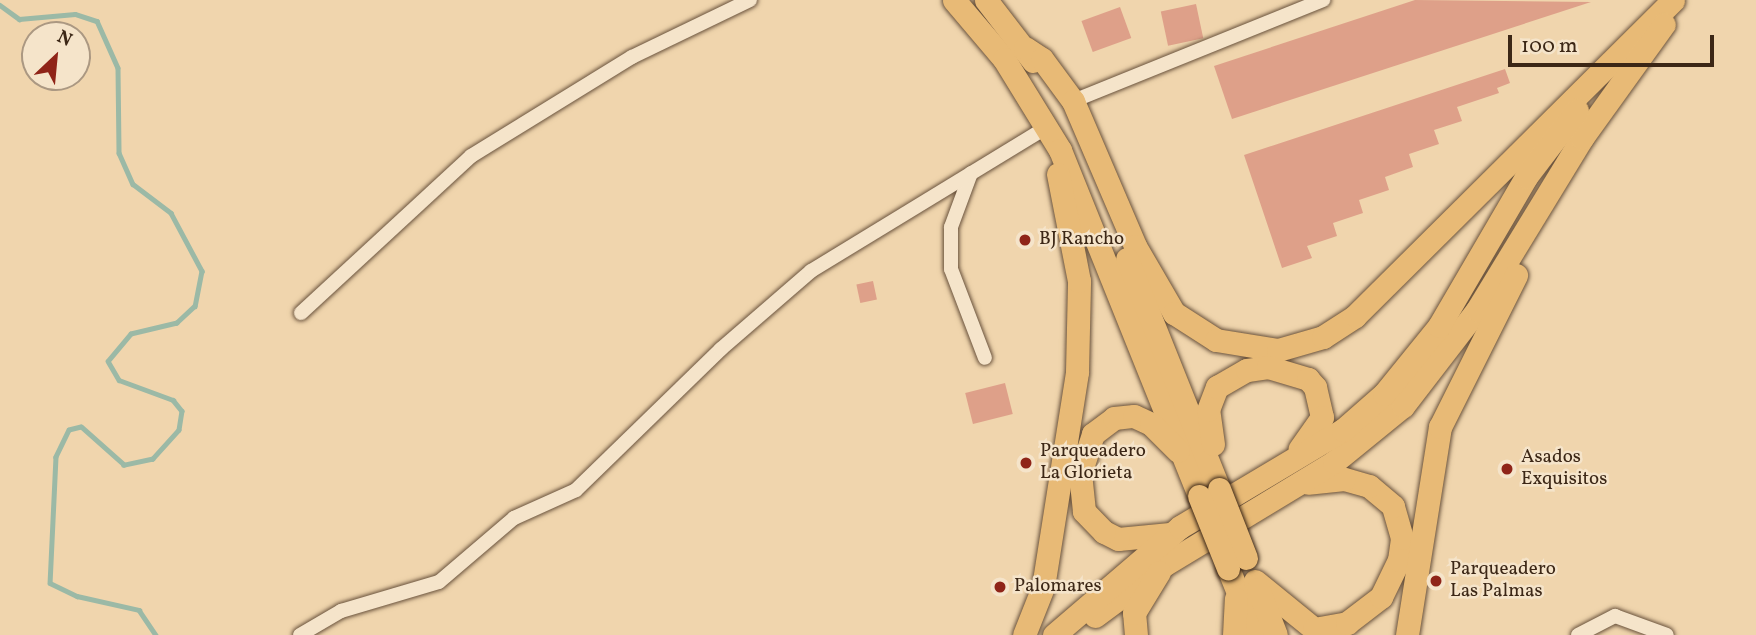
<!DOCTYPE html>
<style>
body{margin:0}
#map{position:relative;width:1756px;height:635px;overflow:hidden;background:#f0d5ad;font-family:Vollkorn,serif}
div>[style]{position:absolute}
[style*='--x']{left:calc(var(--x)*1px);top:calc(var(--y)*1px);width:calc(var(--w)*1px);rotate:calc(var(--a)*1deg)}
.stream>*{height:4.5px;margin:-2.25px;padding:0 2.25px;transform-origin:2.25px;border-radius:2.25px;background:#9bb9a6}
.building>*{inset:0;background:#dea089;transform-origin:0 0}
.roads{filter:drop-shadow(0 0 2px #69523c) drop-shadow(0 0 2px #69523c)}
.street>*{height:14px;margin:-7px;padding:0 7px;transform-origin:7px;border-radius:7px;background:#f5e4ca}
.primary>*{height:23px;margin:-11.5px;padding:0 11.5px;transform-origin:11.5px;border-radius:11.5px;background:#e8ba76}
.bridges{filter:drop-shadow(0 0 2px #3c2716) drop-shadow(0 0 2px #3c2716)}
.primary-bridge>*{height:23px;margin:-11.5px;padding:0 11.5px;transform-origin:11.5px;border-radius:11.5px;background:#e8ba76}
.dots>*{width:19px;height:19px;translate:-50% -50%;box-sizing:border-box;border:4px solid #f5e4ca;border-radius:50%}
span{translate:-50% -50%;white-space:nowrap;text-align:center;line-height:1.15;-webkit-text-stroke:5px #f5e4ca;paint-order:stroke}
.poi-label{font-size:19px;color:#3c2716}
.left{translate:0 -50%;text-align:left}
.north{position:absolute;left:21px;top:21px;width:70px;height:70px;box-sizing:border-box;background:#f5e4ca;border:2px solid #ab9882;border-radius:50%;rotate:26deg;font-size:19px;font-weight:700;line-height:28px;text-align:center;color:#3c2716}
.north::after{content:'';display:block;margin:auto;width:24px;height:32px;background:#8f2418;clip-path:polygon(50% 0,100% 100%,50% 72%,0 100%)}
.scale{position:absolute;left:1508px;top:35px;width:206px;height:32px;box-sizing:border-box;border:4px solid #3c2716;border-top:0;padding-left:9px;font-size:21px;line-height:24px;white-space:nowrap;color:#3c2716;-webkit-text-stroke:5px #f5e4ca;paint-order:stroke}
</style>
<div id="map">
<div class="stream">
<i style="--x:0;--y:5;--w:24;--a:36"></i>
<i style="--x:19;--y:19;--w:56;--a:-5.1"></i>
<i style="--x:75;--y:14;--w:23;--a:18"></i>
<i style="--x:97;--y:21;--w:51;--a:65.9"></i>
<i style="--x:118;--y:68;--w:85;--a:89.3"></i>
<i style="--x:119;--y:153;--w:34;--a:66"></i>
<i style="--x:133;--y:184;--w:48;--a:37.3"></i>
<i style="--x:171;--y:213;--w:66;--a:61.9"></i>
<i style="--x:202;--y:271;--w:36;--a:101"></i>
<i style="--x:195;--y:306;--w:25;--a:137"></i>
<i style="--x:177;--y:323;--w:47;--a:166.6"></i>
<i style="--x:131;--y:334;--w:35;--a:130"></i>
<i style="--x:108;--y:361;--w:22;--a:60"></i>
<i style="--x:119;--y:380;--w:58;--a:20.3"></i>
<i style="--x:173;--y:400;--w:14;--a:51"></i>
<i style="--x:182;--y:411;--w:19;--a:99"></i>
<i style="--x:179;--y:430;--w:39;--a:132"></i>
<i style="--x:153;--y:459;--w:30;--a:168"></i>
<i style="--x:124;--y:465;--w:57;--a:-138.5"></i>
<i style="--x:81;--y:427;--w:12;--a:166"></i>
<i style="--x:69;--y:430;--w:30;--a:116"></i>
<i style="--x:56;--y:457;--w:126;--a:92.7"></i>
<i style="--x:50;--y:583;--w:30;--a:26"></i>
<i style="--x:77;--y:596;--w:64;--a:12.7"></i>
<i style="--x:139;--y:610;--w:30;--a:56"></i>
</div>
<div class="building">
<i style="clip-path:polygon(1415px 0,1591px 2px,1232px 119px,1214px 66px)"></i>
<i style="left:1196px;top:4px;width:35px;height:36px;rotate:78deg"></i>
<i style="left:1120px;top:7px;width:33px;height:41px;rotate:70deg"></i>
<i style="clip-path:polygon(1505px 69px,1510px 83px,1497px 88px,1499px 93px,1457px 107px,1462px 121px,1434px 130px,1439px 144px,1409px 154px,1413px 167px,1385px 177px,1389px 190px,1359px 200px,1363px 213px,1333px 223px,1337px 236px,1307px 246px,1312px 258px,1282px 268px,1244px 155px)"></i>
<i style="left:873px;top:281px;width:19px;height:17px;rotate:78deg"></i>
<i style="left:1005px;top:383px;width:32px;height:41px;rotate:76deg"></i>
</div>
<div class="roads">
<div class="street">
<i style="--x:1073;--y:101;--w:270;--a:-22"></i>
<i style="--x:971;--y:173;--w:58;--a:110.3"></i>
<i style="--x:951;--y:227;--w:42;--a:90"></i>
<i style="--x:951;--y:269;--w:95;--a:69.1"></i>
<i style="--x:301;--y:313;--w:231;--a:-42.7"></i>
<i style="--x:471;--y:156;--w:189;--a:-31.6"></i>
<i style="--x:632;--y:57;--w:131;--a:-25.8"></i>
<i style="--x:300;--y:635;--w:48;--a:-30.3"></i>
<i style="--x:341;--y:611;--w:102;--a:-16.5"></i>
<i style="--x:439;--y:582;--w:99;--a:-40.5"></i>
<i style="--x:514;--y:518;--w:68;--a:-24.3"></i>
<i style="--x:576;--y:490;--w:202;--a:-44.2"></i>
<i style="--x:721;--y:349;--w:119;--a:-40.9"></i>
<i style="--x:811;--y:271;--w:271;--a:-31.4"></i>
<i style="--x:1578;--y:635;--w:42;--a:-27.2"></i>
<i style="--x:1615;--y:616;--w:55;--a:20.1"></i>
</div>
<div class="primary">
<i style="--x:954;--y:0;--w:77;--a:49.7"></i>
<i style="--x:1004;--y:59;--w:107;--a:58.4"></i>
<i style="--x:1060;--y:150;--w:373;--a:68.1"></i>
<i style="--x:986;--y:0;--w:77;--a:52.4"></i>
<i style="--x:1025;--y:48;--w:20;--a:33"></i>
<i style="--x:1042;--y:59;--w:52;--a:53.6"></i>
<i style="--x:1073;--y:101;--w:158;--a:66.8"></i>
<i style="--x:1135;--y:246;--w:78;--a:59.8"></i>
<i style="--x:1174;--y:313;--w:50;--a:32.7"></i>
<i style="--x:1216;--y:340;--w:63;--a:9.2"></i>
<i style="--x:1278;--y:350;--w:47;--a:-16.1"></i>
<i style="--x:1323;--y:337;--w:38;--a:-33"></i>
<i style="--x:1355;--y:316;--w:448;--a:-44.8"></i>
<i style="--x:1127;--y:259;--w:248;--a:68.2"></i>
<i style="--x:1213;--y:444;--w:34;--a:-98"></i>
<i style="--x:1208;--y:410;--w:25;--a:-69"></i>
<i style="--x:1217;--y:387;--w:34;--a:-30"></i>
<i style="--x:1247;--y:370;--w:21;--a:-8"></i>
<i style="--x:1268;--y:367;--w:42;--a:16.7"></i>
<i style="--x:1308;--y:379;--w:11;--a:49"></i>
<i style="--x:1315;--y:387;--w:31;--a:77"></i>
<i style="--x:1322;--y:417;--w:39;--a:125"></i>
<i style="--x:1170;--y:534;--w:52;--a:174.5"></i>
<i style="--x:1118;--y:539;--w:16;--a:-153"></i>
<i style="--x:1104;--y:532;--w:29;--a:-134"></i>
<i style="--x:1084;--y:511;--w:37;--a:-96"></i>
<i style="--x:1080;--y:474;--w:42;--a:-72"></i>
<i style="--x:1093;--y:434;--w:26;--a:-37"></i>
<i style="--x:1114;--y:418;--w:20;--a:-6"></i>
<i style="--x:1134;--y:416;--w:19;--a:25"></i>
<i style="--x:1151;--y:424;--w:38;--a:45"></i>
<i style="--x:1228;--y:568;--w:72;--a:68.1"></i>
<i style="--x:1255;--y:581;--w:76;--a:39.1"></i>
<i style="--x:1314;--y:629;--w:34;--a:-10"></i>
<i style="--x:1347;--y:623;--w:43;--a:-37.4"></i>
<i style="--x:1381;--y:597;--w:41;--a:-64.1"></i>
<i style="--x:1399;--y:560;--w:22;--a:-82"></i>
<i style="--x:1402;--y:538;--w:33;--a:-106"></i>
<i style="--x:1393;--y:506;--w:31;--a:-140"></i>
<i style="--x:1369;--y:486;--w:26;--a:-164"></i>
<i style="--x:1344;--y:479;--w:36;--a:174"></i>
<i style="--x:1258;--y:589;--w:49;--a:68.6"></i>
<i style="--x:1095;--y:616;--w:86;--a:-36.5"></i>
<i style="--x:1164;--y:565;--w:199;--a:-31.2"></i>
<i style="--x:1334;--y:462;--w:89;--a:-39.1"></i>
<i style="--x:1403;--y:406;--w:121;--a:-52.4"></i>
<i style="--x:1477;--y:310;--w:202;--a:-58.6"></i>
<i style="--x:1582;--y:138;--w:140;--a:-54.3"></i>
<i style="--x:1024;--y:635;--w:52;--a:-68.4"></i>
<i style="--x:1043;--y:587;--w:218;--a:-81"></i>
<i style="--x:1077;--y:372;--w:91;--a:-88.7"></i>
<i style="--x:1079;--y:281;--w:109;--a:-101.1"></i>
<i style="--x:1054;--y:635;--w:166;--a:-40.6"></i>
<i style="--x:1180;--y:527;--w:190;--a:-30.8"></i>
<i style="--x:1343;--y:430;--w:55;--a:-41.3"></i>
<i style="--x:1384;--y:394;--w:87;--a:-51"></i>
<i style="--x:1439;--y:326;--w:173;--a:-59.7"></i>
<i style="--x:1526;--y:177;--w:84;--a:-52.7"></i>
<i style="--x:1136;--y:635;--w:22;--a:-95"></i>
<i style="--x:1134;--y:613;--w:48;--a:-58.6"></i>
<i style="--x:1234;--y:635;--w:36;--a:-87"></i>
<i style="--x:1407;--y:635;--w:211;--a:-81"></i>
<i style="--x:1440;--y:427;--w:170;--a:-63.4"></i>
</div>
</div>
<div class="bridges">
<div class="primary-bridge">
<i style="--x:1219;--y:489;--w:74;--a:68.6"></i>
<i style="--x:1199;--y:496;--w:78;--a:68.1"></i>
</div>
</div>
<div class="dots">
<i style="left:1025px;top:240px;background:#8f2418"></i>
<i style="left:1026px;top:463px;background:#8f2418"></i>
<i style="left:1507px;top:469px;background:#8f2418"></i>
<i style="left:1436px;top:581px;background:#8f2418"></i>
<i style="left:1000px;top:587px;background:#8f2418"></i>
</div>
<div class="poi-label">
<span class="left" style="left:1039px;top:240px">BJ Rancho</span>
<span class="left" style="left:1040px;top:463px">Parqueadero<br>La Glorieta</span>
<span class="left" style="left:1521px;top:469px">Asados<br>Exquisitos</span>
<span class="left" style="left:1450px;top:581px">Parqueadero<br>Las Palmas</span>
<span class="left" style="left:1014px;top:587px">Palomares</span>
</div>
<div class="north">N</div>
<div class="scale">100 m</div>
</div>
